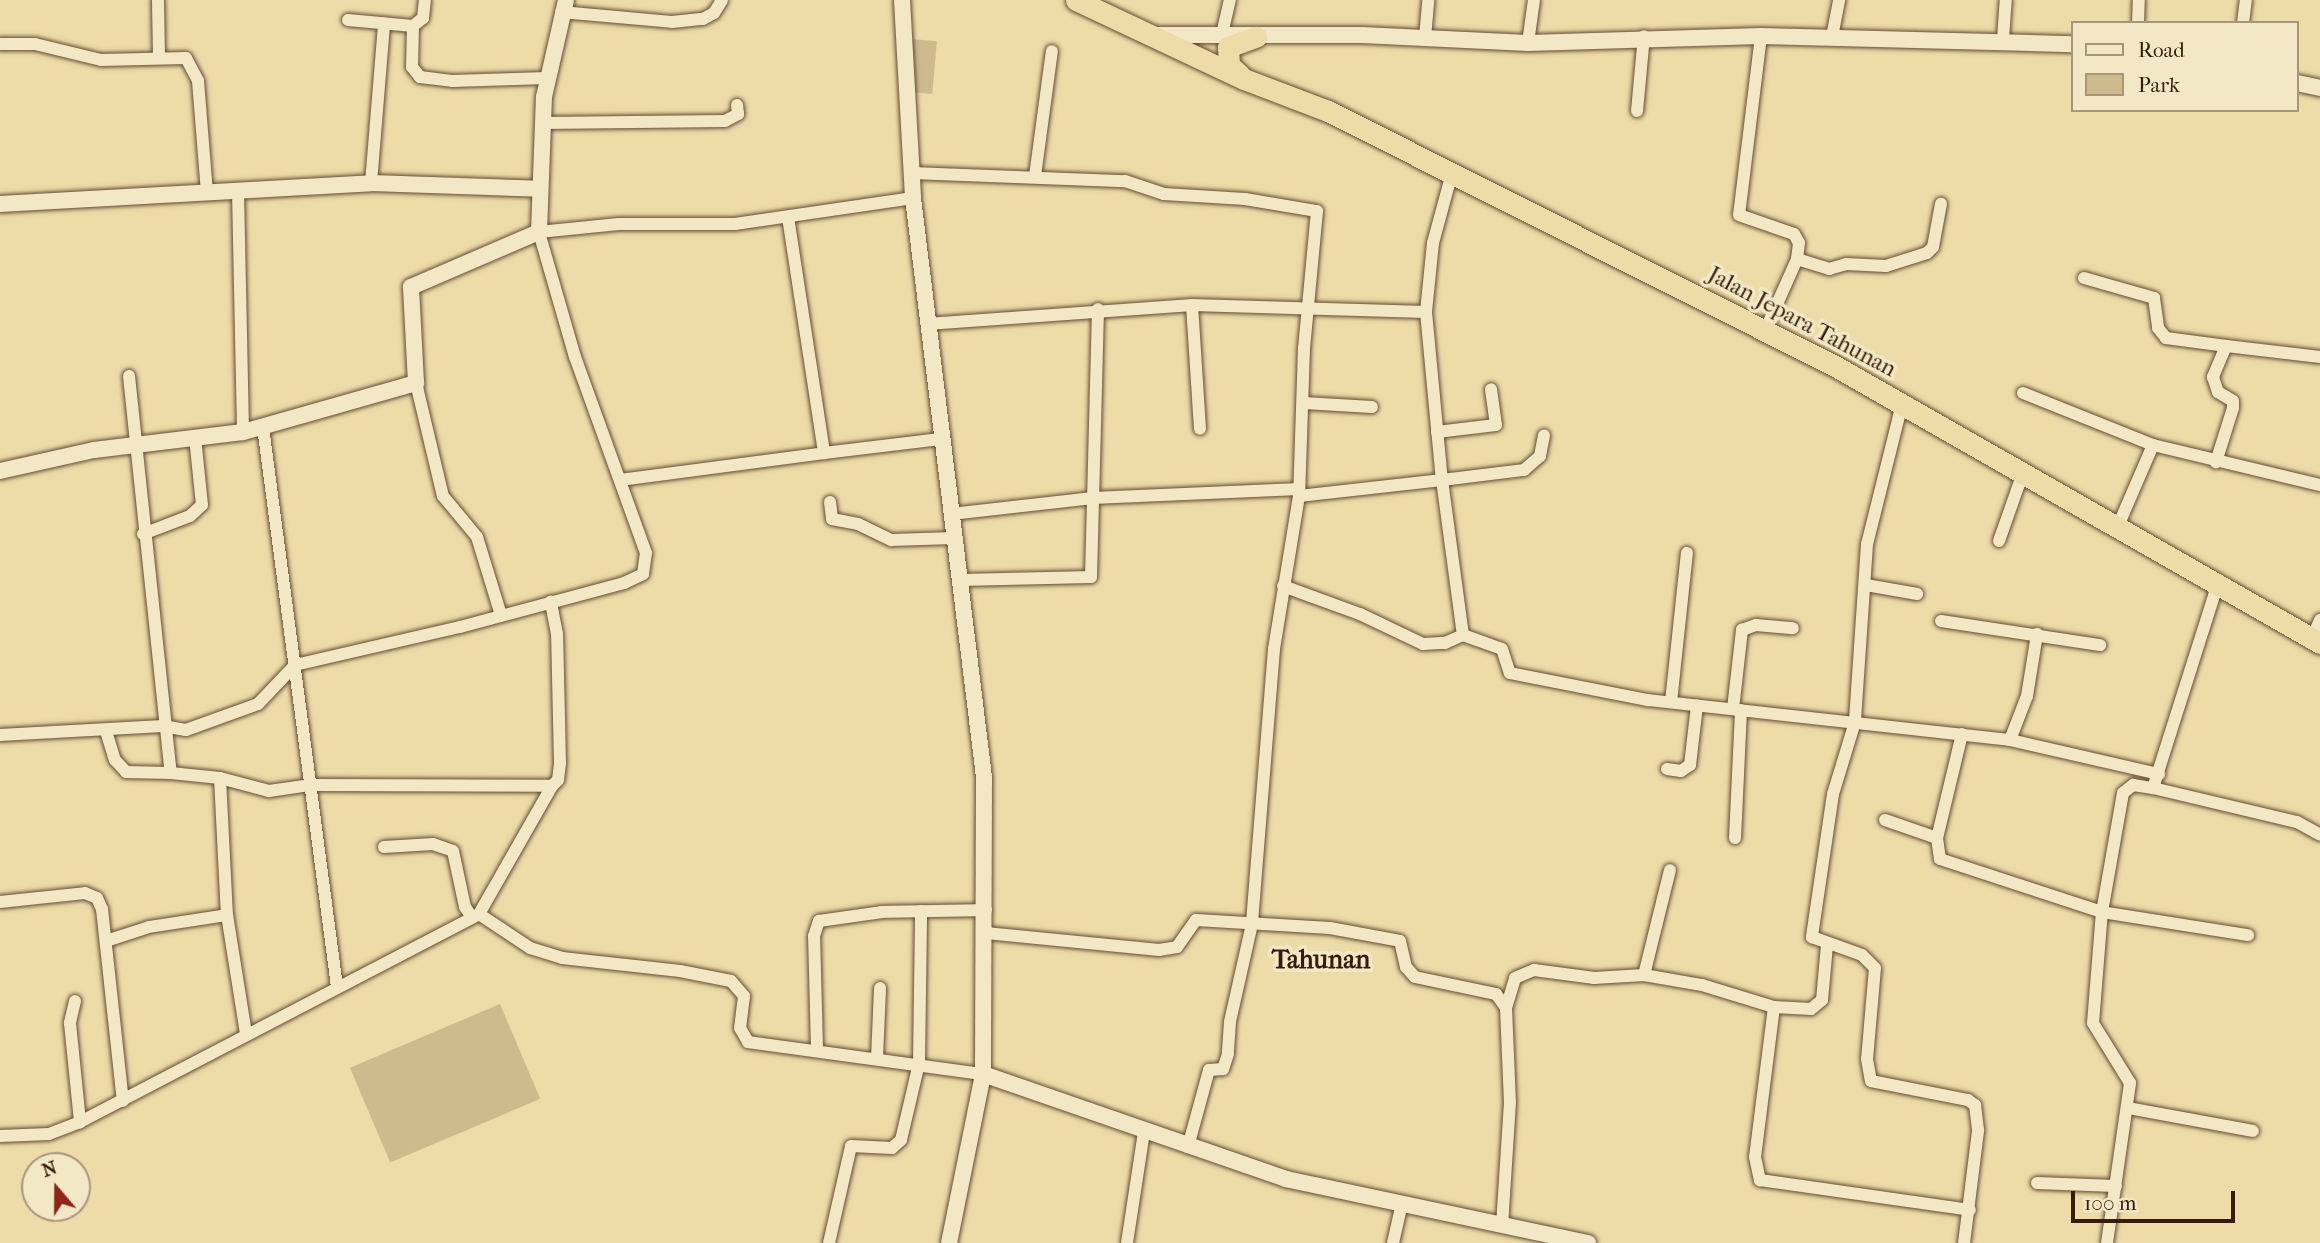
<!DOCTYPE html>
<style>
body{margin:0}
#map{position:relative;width:2320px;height:1243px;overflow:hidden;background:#eddba8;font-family:"IM FELL French Canon",serif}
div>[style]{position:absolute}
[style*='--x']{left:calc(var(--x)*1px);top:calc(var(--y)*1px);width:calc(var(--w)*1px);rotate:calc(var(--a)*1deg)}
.green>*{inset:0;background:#cebb8d;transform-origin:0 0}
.roads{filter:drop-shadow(0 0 2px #644c32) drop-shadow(0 0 2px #644c32)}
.street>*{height:12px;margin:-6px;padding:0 6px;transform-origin:6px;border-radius:6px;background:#f3e8c6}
.secondary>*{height:16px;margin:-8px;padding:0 8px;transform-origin:8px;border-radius:8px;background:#f3e8c6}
.highway>*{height:21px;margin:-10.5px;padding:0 10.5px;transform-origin:10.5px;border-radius:10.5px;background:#eddba8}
span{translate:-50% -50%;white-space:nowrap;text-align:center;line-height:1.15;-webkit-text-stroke:7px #f3e8c6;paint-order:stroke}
.street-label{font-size:23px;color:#371c0a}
.quarter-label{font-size:26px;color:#371c0a;font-weight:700}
.legend{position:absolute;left:2071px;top:21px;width:228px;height:91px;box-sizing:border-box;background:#f3e8c6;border:2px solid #a8967b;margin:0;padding:9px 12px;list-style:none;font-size:21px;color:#371c0a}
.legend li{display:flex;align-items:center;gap:14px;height:35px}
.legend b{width:35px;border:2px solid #a8967b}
.north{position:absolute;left:21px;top:1152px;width:70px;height:70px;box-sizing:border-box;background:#f3e8c6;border:2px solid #a8967b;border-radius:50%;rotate:340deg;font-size:19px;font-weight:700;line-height:28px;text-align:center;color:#371c0a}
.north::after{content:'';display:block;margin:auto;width:24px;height:32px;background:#8f2418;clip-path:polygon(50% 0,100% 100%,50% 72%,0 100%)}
.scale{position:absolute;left:2071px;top:1191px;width:164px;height:32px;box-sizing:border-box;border:4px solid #371c0a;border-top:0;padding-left:9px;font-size:21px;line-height:24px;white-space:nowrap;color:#371c0a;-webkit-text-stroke:5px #f3e8c6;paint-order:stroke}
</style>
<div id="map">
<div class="green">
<i style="left:912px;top:39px;width:25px;height:53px;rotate:5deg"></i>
<i style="left:500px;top:1004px;width:103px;height:163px;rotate:67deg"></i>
</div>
<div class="roads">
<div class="street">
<i style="--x:158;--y:0;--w:57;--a:89"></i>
<i style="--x:561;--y:12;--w:111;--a:5.1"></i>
<i style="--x:672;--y:22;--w:31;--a:-6"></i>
<i style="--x:703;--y:19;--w:13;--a:-29"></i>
<i style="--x:714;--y:13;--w:15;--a:-58"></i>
<i style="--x:348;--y:20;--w:65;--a:5.3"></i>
<i style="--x:413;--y:26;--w:13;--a:-39"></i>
<i style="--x:423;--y:18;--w:18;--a:-84"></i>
<i style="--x:2138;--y:23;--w:23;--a:-88"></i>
<i style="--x:2243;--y:23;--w:23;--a:-83"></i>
<i style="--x:413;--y:26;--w:41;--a:91.4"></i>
<i style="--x:412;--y:67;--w:13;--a:51"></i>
<i style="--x:420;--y:77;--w:32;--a:7"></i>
<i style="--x:452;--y:81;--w:95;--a:-1.8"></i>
<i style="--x:1222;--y:34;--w:35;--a:-77"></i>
<i style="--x:1761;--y:36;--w:180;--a:97"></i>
<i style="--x:1739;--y:215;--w:58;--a:19.1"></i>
<i style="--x:1794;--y:234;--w:10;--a:61"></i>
<i style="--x:1799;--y:243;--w:16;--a:97"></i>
<i style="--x:1832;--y:37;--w:38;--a:-79"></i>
<i style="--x:1425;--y:38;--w:38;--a:-85"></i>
<i style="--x:2003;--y:39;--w:39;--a:-86"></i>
<i style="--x:1528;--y:43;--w:43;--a:-82.1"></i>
<i style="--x:0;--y:44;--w:35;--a:0"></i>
<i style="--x:35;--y:44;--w:68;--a:13.6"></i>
<i style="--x:101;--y:60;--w:85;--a:-1.3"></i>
<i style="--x:186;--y:58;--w:26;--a:62"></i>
<i style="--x:198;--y:81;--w:112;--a:85.4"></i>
<i style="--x:1637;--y:111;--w:75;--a:-84.7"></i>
<i style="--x:542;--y:123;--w:183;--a:-0.6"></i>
<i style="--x:725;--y:121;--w:15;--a:-28"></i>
<i style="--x:738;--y:114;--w:9;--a:-96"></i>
<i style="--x:912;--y:173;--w:213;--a:2.2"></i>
<i style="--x:1125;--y:181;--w:41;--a:18.4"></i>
<i style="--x:1164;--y:194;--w:81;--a:3.5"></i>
<i style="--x:1245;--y:199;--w:73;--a:9.5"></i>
<i style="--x:1317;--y:211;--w:138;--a:95.4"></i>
<i style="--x:1304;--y:348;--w:148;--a:91.9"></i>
<i style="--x:1299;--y:496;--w:155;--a:99.3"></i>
<i style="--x:1274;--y:649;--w:276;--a:94.6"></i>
<i style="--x:1252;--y:924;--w:100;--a:102.7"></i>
<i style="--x:1230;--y:1022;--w:32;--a:94"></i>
<i style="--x:1228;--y:1054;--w:16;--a:108"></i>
<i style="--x:1223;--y:1069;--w:14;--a:176"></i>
<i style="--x:1209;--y:1070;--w:80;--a:105.3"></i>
<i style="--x:1452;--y:173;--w:73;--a:105.2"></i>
<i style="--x:1433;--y:243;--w:69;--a:95.8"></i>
<i style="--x:1426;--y:312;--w:169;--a:84.6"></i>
<i style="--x:1442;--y:480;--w:83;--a:-7"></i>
<i style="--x:1524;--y:470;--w:21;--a:-41"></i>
<i style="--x:1540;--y:456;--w:21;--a:-79"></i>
<i style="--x:1035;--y:176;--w:126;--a:-82.3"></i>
<i style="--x:371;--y:183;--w:160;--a:-85.3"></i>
<i style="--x:238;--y:191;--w:241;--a:88.8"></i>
<i style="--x:788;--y:217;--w:239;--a:81.3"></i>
<i style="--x:824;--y:453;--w:117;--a:-6.9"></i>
<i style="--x:2084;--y:278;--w:73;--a:15.9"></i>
<i style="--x:2154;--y:298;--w:30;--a:82"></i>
<i style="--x:2158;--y:328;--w:13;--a:51"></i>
<i style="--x:2166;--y:338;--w:61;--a:7.6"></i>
<i style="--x:2226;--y:346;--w:34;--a:113"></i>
<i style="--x:2213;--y:377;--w:16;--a:72"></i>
<i style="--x:2218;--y:392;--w:17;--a:31"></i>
<i style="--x:2233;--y:401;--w:7;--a:90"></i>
<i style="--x:2233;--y:408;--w:57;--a:107.5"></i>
<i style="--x:1192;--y:305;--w:124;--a:86.3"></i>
<i style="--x:927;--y:324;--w:266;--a:-4.1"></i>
<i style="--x:1192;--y:305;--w:234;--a:1.7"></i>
<i style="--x:1765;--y:331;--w:79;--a:-66"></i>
<i style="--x:1797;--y:259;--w:34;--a:17"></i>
<i style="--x:1829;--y:269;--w:18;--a:-16"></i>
<i style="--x:1846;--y:264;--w:40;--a:2.9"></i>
<i style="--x:1886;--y:266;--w:43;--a:-17.6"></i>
<i style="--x:1927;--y:253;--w:8;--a:-45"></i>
<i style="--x:1933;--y:247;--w:44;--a:-79.5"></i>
<i style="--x:2226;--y:346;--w:95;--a:6.7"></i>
<i style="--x:129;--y:376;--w:399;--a:84"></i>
<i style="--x:171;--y:773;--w:49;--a:5.8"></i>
<i style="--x:220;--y:778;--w:51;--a:14.9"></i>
<i style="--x:269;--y:791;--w:41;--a:-8.3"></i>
<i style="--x:310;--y:785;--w:242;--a:0.2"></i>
<i style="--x:552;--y:786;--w:8;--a:-45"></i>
<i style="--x:558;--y:780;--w:17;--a:-83"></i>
<i style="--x:560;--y:763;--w:129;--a:-91.3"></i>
<i style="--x:557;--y:634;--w:33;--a:-101"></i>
<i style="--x:416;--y:383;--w:116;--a:76.6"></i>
<i style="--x:443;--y:496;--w:53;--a:50.3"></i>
<i style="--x:477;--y:537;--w:82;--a:72.9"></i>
<i style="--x:2023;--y:393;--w:140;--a:21.8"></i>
<i style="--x:2153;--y:445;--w:172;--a:13.5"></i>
<i style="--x:1304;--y:403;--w:68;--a:3.4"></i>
<i style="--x:1902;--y:404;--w:144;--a:104"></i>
<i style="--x:1867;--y:544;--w:178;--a:93.9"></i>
<i style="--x:1855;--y:722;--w:75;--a:107"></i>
<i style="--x:1833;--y:794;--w:145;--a:98.4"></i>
<i style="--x:1812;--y:937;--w:53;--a:19.8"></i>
<i style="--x:1862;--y:955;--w:18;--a:45"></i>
<i style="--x:1875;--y:968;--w:91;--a:95"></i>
<i style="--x:1867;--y:1059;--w:22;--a:80"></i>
<i style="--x:1871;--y:1081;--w:99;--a:11.1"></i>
<i style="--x:1968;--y:1100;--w:9;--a:36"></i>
<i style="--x:1975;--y:1105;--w:26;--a:83"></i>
<i style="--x:1978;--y:1131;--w:113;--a:97.1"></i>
<i style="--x:263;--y:427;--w:565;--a:82.47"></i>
<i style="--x:1437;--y:432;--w:59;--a:-6.8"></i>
<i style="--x:1496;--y:425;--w:36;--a:-98"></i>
<i style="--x:620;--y:480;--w:206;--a:-7.5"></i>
<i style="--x:1299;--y:496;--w:144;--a:-6.4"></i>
<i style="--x:1442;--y:480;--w:156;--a:82.3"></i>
<i style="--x:1463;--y:635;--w:41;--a:19.7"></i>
<i style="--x:1502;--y:649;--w:25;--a:72"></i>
<i style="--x:1510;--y:673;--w:141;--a:11.1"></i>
<i style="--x:1648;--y:700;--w:364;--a:6.3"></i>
<i style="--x:2010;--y:740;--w:153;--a:12.9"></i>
<i style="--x:830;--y:502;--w:17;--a:83"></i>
<i style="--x:832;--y:519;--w:26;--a:11"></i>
<i style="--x:858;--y:524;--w:37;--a:26"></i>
<i style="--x:891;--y:540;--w:63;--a:-1.8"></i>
<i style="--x:951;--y:514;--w:143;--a:-6.4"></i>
<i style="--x:1093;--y:498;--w:206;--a:-2.5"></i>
<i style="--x:2118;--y:526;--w:88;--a:-66.6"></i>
<i style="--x:143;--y:534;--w:50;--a:-21"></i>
<i style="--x:190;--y:516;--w:16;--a:-43"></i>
<i style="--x:202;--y:505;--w:68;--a:-95.9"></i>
<i style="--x:1999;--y:541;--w:72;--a:-70.6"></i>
<i style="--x:960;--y:580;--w:131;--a:-1.3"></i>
<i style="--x:1091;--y:577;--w:268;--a:-88.5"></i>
<i style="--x:1866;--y:585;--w:52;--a:10"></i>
<i style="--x:1283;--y:586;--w:82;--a:20"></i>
<i style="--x:1360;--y:614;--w:70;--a:25.5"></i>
<i style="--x:1423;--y:644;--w:22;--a:-3"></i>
<i style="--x:1445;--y:643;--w:20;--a:-24"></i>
<i style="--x:1941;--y:621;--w:161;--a:8.6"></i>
<i style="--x:2312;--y:638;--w:20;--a:-66"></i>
<i style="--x:1671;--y:702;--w:150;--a:-83.9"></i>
<i style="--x:1733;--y:709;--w:80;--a:-83.5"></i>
<i style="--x:1742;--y:630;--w:15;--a:-20"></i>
<i style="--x:1756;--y:625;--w:37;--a:5"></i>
<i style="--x:106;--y:731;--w:30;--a:73"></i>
<i style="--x:115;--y:760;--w:16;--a:47"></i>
<i style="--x:126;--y:772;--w:45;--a:1.3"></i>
<i style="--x:1962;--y:734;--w:107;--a:103.5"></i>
<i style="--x:1937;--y:838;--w:21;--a:82"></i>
<i style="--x:1940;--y:859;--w:170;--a:18.1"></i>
<i style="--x:2102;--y:912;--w:148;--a:9"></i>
<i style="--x:0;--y:735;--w:163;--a:-3.2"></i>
<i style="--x:163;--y:726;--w:23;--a:10"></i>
<i style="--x:186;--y:730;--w:77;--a:-19.9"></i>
<i style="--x:258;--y:704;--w:54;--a:-46.5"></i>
<i style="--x:295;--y:665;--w:169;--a:-13"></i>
<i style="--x:460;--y:627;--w:170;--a:-15"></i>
<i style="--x:624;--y:583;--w:21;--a:-25"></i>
<i style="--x:643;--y:574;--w:21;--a:-82"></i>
<i style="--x:646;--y:553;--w:208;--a:-109.9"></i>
<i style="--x:575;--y:357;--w:130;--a:-106.1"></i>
<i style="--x:539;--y:232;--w:80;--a:-5.7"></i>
<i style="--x:619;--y:224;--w:116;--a:0"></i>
<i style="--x:735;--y:224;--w:180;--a:-8.3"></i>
<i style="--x:2010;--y:740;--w:47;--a:-68.9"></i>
<i style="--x:2027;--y:696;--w:63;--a:-80.8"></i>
<i style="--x:1667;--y:769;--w:14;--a:8"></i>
<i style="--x:1681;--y:771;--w:11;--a:-34"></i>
<i style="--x:1690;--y:765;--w:60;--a:-83.3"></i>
<i style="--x:220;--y:778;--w:137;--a:87.1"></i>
<i style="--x:227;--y:915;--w:121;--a:80.9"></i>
<i style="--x:2153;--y:788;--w:148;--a:13.3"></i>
<i style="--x:2297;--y:822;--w:26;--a:29"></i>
<i style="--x:1885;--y:820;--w:55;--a:19.1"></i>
<i style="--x:1735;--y:838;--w:128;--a:-87.3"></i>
<i style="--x:384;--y:847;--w:49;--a:-3.5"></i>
<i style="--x:433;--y:844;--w:21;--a:19"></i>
<i style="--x:453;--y:851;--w:57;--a:77.9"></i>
<i style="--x:465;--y:907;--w:12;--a:55"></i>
<i style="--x:0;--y:902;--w:85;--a:-6"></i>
<i style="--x:85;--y:893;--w:13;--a:23"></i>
<i style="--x:97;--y:898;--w:12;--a:66"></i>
<i style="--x:102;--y:909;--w:193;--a:83.8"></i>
<i style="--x:479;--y:914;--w:147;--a:-60.3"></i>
<i style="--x:986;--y:933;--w:174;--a:5.6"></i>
<i style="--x:1159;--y:950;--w:18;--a:-9"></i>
<i style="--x:1177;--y:947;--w:33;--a:-55"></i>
<i style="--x:1196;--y:920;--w:134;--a:3.4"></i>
<i style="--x:1330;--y:928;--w:71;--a:10.5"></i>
<i style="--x:1400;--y:941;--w:27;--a:77"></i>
<i style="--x:1406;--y:967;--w:13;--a:48"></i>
<i style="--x:1415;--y:977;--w:83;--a:11.9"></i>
<i style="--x:1496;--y:994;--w:17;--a:54"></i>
<i style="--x:1506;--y:1008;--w:94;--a:87.6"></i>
<i style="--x:1510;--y:1102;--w:124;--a:93.7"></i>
<i style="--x:106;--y:941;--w:45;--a:-18"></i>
<i style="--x:149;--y:927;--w:79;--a:-8.7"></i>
<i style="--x:1644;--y:975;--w:108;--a:-76.1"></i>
<i style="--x:75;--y:1001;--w:23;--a:103"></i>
<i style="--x:70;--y:1023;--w:100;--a:84.2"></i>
<i style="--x:1774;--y:1007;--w:151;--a:97.2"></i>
<i style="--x:1755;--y:1157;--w:24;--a:78"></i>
<i style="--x:1760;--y:1180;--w:212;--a:8.1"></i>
<i style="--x:1506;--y:1008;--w:31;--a:-73"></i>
<i style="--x:1515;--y:978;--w:21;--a:-23"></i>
<i style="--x:1534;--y:970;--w:61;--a:7.6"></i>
<i style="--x:1594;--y:978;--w:50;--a:-3.4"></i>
<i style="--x:1644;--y:975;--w:59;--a:9.8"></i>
<i style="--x:1702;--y:985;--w:75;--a:17"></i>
<i style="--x:1774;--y:1007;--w:37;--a:3"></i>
<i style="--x:1811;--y:1009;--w:14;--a:-39"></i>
<i style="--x:1822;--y:1000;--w:55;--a:-84.8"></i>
<i style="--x:817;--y:1048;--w:112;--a:-91.5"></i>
<i style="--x:814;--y:936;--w:16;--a:-72"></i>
<i style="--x:819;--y:921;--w:64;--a:-8.1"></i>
<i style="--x:882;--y:912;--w:104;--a:-1.1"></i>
<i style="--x:877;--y:1058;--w:70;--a:-87.5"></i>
<i style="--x:2128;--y:1108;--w:127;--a:10.4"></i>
<i style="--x:0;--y:1136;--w:49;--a:-2.3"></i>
<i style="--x:49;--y:1134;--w:33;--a:-21"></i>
<i style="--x:80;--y:1122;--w:450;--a:-27.5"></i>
<i style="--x:479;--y:914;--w:61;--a:33.7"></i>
<i style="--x:530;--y:948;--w:34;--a:17"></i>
<i style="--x:562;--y:958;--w:119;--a:6.3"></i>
<i style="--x:680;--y:971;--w:52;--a:11.1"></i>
<i style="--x:731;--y:981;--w:20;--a:49"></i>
<i style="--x:744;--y:996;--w:32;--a:97"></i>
<i style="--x:740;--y:1028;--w:16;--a:60"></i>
<i style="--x:748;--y:1042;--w:237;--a:7.8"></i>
<i style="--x:2037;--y:1183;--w:79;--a:2.2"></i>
<i style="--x:829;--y:1243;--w:99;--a:-77.2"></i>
<i style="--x:851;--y:1146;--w:41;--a:2.8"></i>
<i style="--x:892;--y:1148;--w:12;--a:-42"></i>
<i style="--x:901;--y:1140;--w:79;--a:-76.8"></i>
<i style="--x:919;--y:1063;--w:152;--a:-89.2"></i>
<i style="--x:1127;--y:1243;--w:112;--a:-81.3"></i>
<i style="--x:1393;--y:1243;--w:41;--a:-77.3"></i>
<i style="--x:2107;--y:1243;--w:162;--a:-81.8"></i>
<i style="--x:2130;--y:1083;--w:70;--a:-121.7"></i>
<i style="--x:2093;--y:1023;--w:111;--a:-85.4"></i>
<i style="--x:2102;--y:912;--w:121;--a:-80"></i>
<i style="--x:2123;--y:793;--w:13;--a:-39"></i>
<i style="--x:2133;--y:785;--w:20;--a:9"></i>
<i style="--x:2153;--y:788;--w:215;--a:-72.4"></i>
</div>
<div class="secondary">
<i style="--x:902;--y:0;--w:198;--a:86.8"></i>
<i style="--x:913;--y:198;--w:583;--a:83.01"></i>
<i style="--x:984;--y:777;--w:297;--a:90.2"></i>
<i style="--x:983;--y:1074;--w:321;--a:19.1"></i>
<i style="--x:1286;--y:1179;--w:309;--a:12"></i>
<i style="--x:1156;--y:35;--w:206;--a:0"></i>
<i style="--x:1362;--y:35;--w:166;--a:2.8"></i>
<i style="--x:1528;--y:43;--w:233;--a:-1.7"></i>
<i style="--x:1761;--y:36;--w:312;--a:1.5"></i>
<i style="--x:2297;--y:83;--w:24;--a:12"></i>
<i style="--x:0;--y:204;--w:372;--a:-3.2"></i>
<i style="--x:371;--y:183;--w:168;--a:2"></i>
<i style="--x:0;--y:471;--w:96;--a:-12.6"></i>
<i style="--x:94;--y:450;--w:150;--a:-6.9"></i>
<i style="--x:243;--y:432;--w:180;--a:-15.8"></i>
<i style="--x:416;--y:383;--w:96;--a:-93"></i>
<i style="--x:411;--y:287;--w:139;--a:-23.3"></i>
<i style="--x:539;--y:232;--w:135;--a:-87.9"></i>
<i style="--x:544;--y:97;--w:99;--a:-77.2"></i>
<i style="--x:949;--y:1243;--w:172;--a:-78.6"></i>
</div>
<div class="highway">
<i style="--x:1076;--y:0;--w:186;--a:25.2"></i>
<i style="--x:1244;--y:79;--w:90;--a:20.9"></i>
<i style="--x:1328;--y:111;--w:568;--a:26.7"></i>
<i style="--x:1835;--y:366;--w:559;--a:29.73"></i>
<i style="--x:1240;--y:75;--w:15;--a:-138"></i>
<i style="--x:1229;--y:65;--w:18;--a:-93"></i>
<i style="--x:1228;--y:47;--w:30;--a:-20"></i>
</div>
</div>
<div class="street-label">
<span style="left:1802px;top:322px;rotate:28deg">Jalan Jepara Tahunan</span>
</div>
<div class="quarter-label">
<span style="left:1321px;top:960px">Tahunan</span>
</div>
<ul class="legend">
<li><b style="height:9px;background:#f3e8c6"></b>Road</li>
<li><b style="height:19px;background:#cebb8d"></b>Park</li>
</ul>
<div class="north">N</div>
<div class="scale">100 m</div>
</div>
